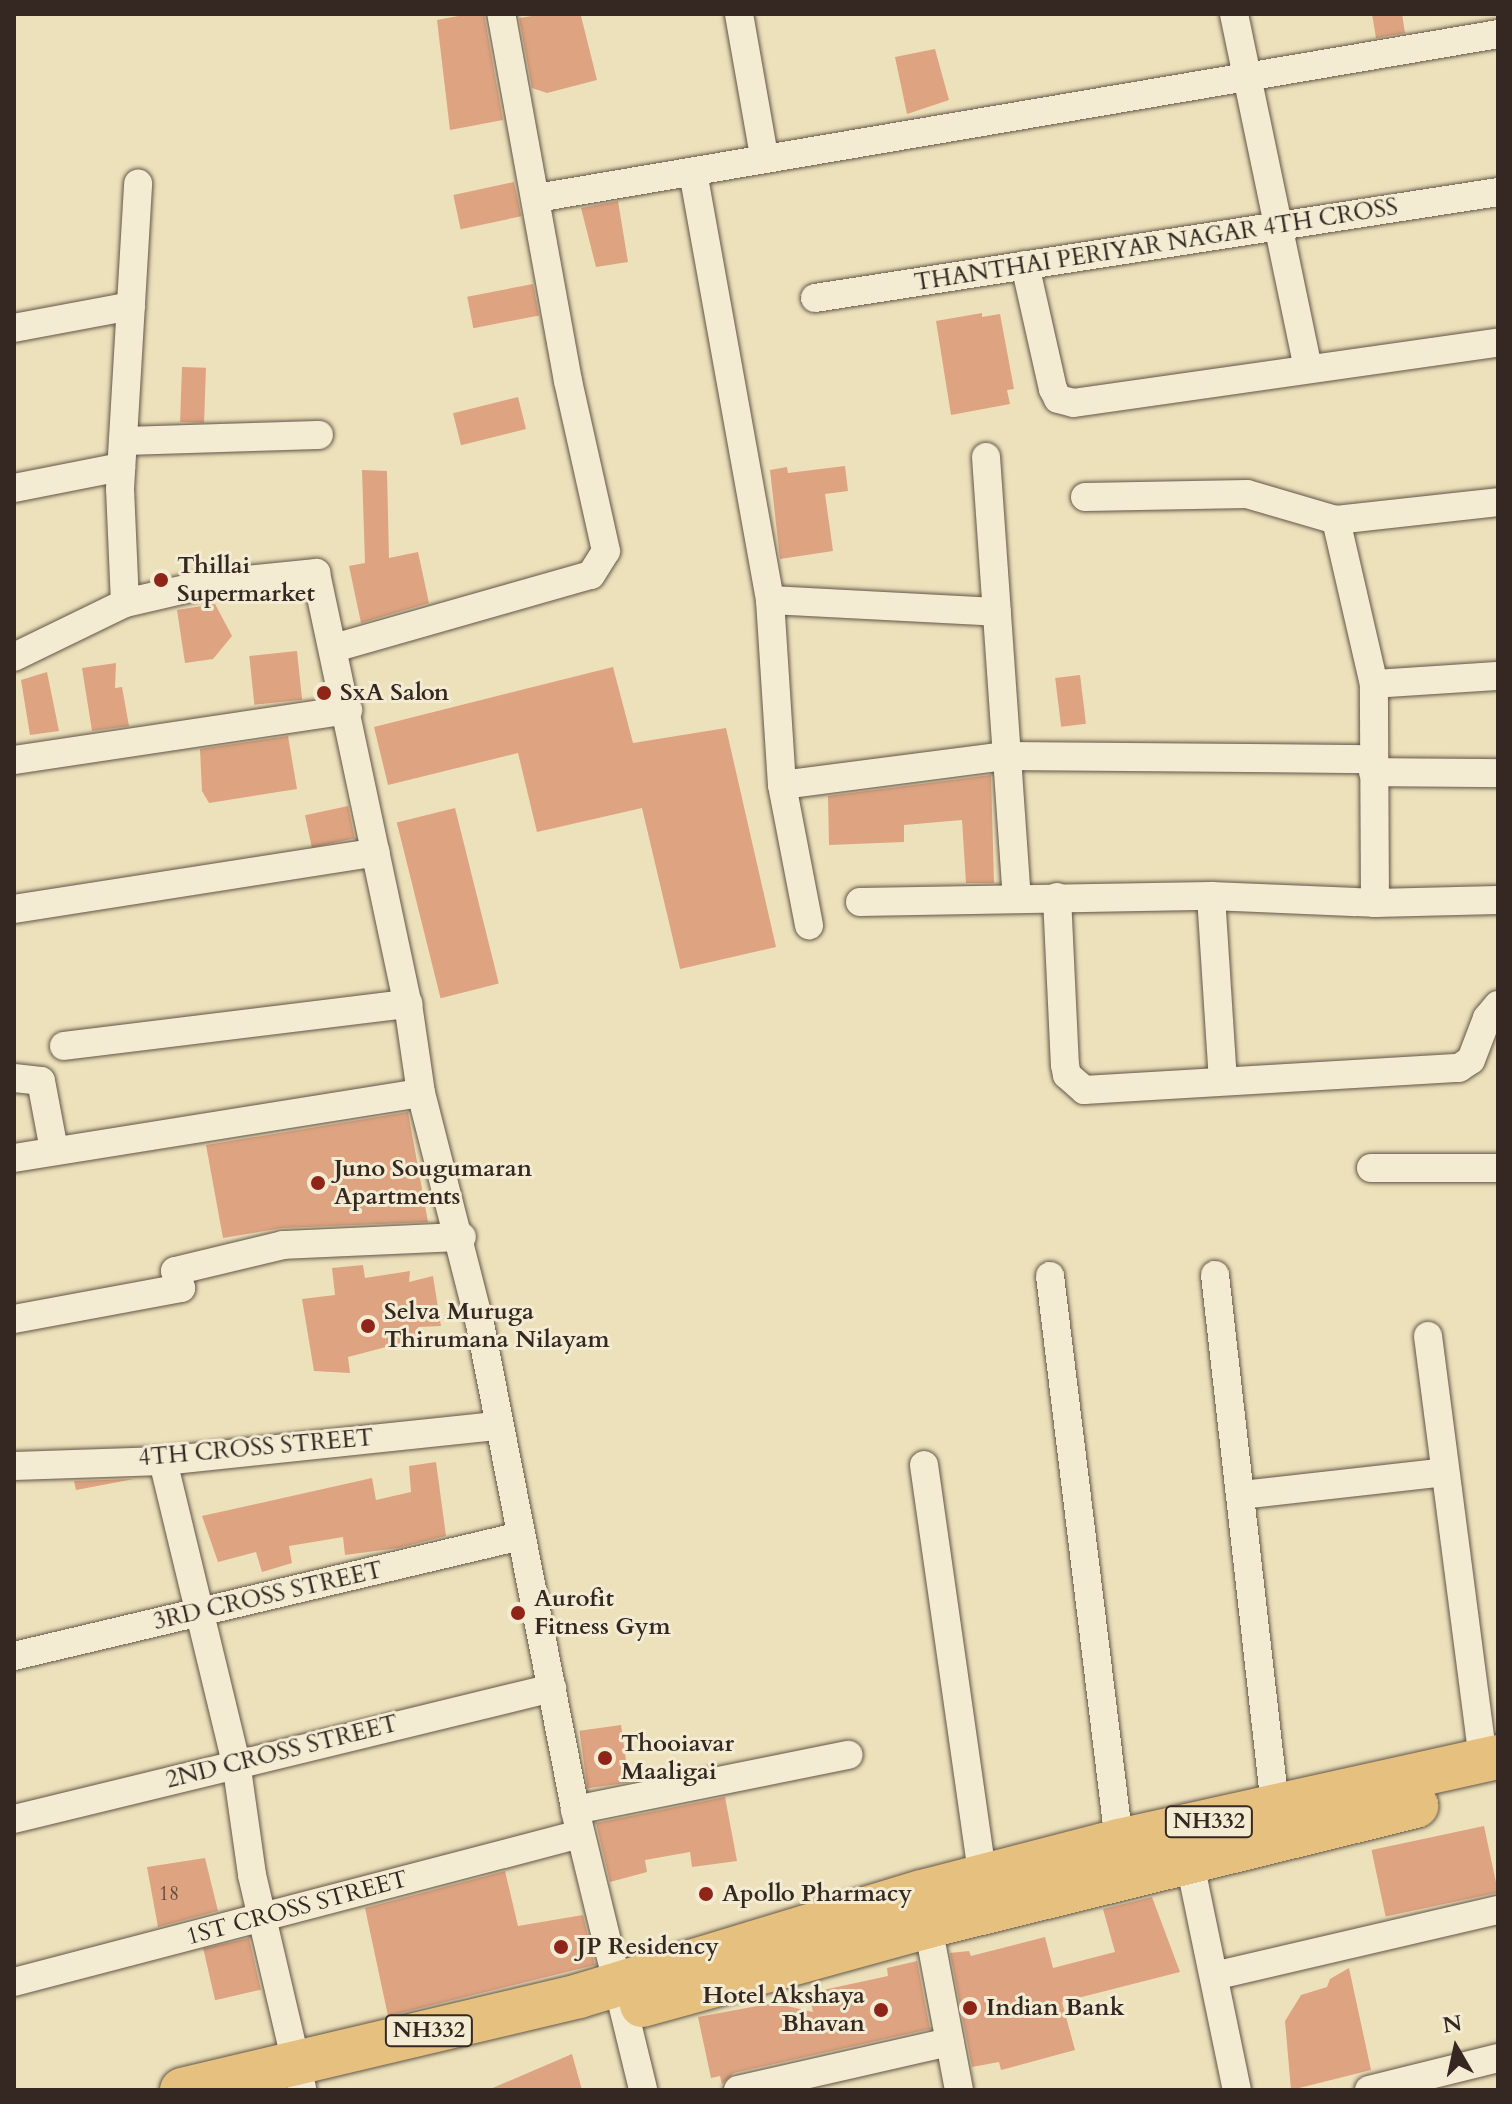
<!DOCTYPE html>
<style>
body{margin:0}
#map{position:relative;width:1512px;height:2104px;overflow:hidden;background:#ede1bb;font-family:Cardo,serif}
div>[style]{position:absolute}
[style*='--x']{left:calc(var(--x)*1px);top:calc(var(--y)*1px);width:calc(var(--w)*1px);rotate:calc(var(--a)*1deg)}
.building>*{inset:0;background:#dea381;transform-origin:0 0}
.roads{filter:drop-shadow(0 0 2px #635648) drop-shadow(0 0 2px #635648)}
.minor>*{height:28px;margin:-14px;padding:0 14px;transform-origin:14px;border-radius:14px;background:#f3ecd3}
.trunk>*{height:44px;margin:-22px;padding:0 22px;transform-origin:22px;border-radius:22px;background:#e6c07e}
.dots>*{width:22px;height:22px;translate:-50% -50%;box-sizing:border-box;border:4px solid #f3ecd3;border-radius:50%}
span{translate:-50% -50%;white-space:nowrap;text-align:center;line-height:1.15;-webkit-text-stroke:6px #f3ecd3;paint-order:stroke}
.number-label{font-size:20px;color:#5f473a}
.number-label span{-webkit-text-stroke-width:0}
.shield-label span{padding:2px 6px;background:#f3ecd3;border:2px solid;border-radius:6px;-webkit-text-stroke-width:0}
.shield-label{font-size:22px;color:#352822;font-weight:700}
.street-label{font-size:24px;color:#352822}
.poi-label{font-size:24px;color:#352822;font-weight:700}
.left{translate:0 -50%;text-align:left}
.right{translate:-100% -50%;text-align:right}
.frame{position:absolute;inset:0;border:16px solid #352822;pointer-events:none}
.north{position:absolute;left:1416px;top:2008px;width:80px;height:80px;-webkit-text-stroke:6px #f3ecd3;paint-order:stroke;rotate:351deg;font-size:22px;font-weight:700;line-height:32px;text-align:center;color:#352822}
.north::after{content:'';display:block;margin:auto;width:28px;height:36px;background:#352822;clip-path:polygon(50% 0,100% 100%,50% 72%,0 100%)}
</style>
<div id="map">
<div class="building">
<i style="clip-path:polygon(469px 14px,484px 14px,503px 120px,450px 130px,437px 20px)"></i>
<i style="clip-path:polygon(545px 14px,581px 16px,597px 80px,547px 93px,532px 88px,519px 18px)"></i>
<i style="clip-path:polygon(1372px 14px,1402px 14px,1405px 33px,1376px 38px)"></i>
<i style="clip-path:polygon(935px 49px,949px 100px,907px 114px,895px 57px)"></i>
<i style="left:514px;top:182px;width:35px;height:62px;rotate:78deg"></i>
<i style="clip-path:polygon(618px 201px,628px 262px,596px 267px,581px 208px)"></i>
<i style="left:533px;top:284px;width:32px;height:67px;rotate:79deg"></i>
<i style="clip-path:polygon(982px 313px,982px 317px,1000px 314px,1014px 389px,1007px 390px,1010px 404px,951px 415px,936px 321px)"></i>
<i style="left:182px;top:367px;width:24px;height:55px;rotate:2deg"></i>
<i style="left:518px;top:397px;width:33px;height:67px;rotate:76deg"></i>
<i style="clip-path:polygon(845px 466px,848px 491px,825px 494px,833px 551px,780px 559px,770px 470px,787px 467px,788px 473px)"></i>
<i style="clip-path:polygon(362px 470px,387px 471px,389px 558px,418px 552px,429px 603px,361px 623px,349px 566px,365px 563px)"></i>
<i style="clip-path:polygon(215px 604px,232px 636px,213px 659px,185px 663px,177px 610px)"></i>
<i style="left:297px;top:651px;width:49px;height:48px;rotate:84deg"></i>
<i style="clip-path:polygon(116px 663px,115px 688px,122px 687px,129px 726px,92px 731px,82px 668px)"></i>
<i style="clip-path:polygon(613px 667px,633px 743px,726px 728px,776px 947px,680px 969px,642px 808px,537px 832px,518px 753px,388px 785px,374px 727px)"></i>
<i style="clip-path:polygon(47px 672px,59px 731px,30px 735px,21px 680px)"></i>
<i style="left:1080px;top:675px;width:49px;height:25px;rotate:83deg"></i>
<i style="clip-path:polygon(288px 736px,297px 789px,209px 803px,202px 791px,200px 749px)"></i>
<i style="clip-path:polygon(991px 775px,994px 883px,966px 883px,962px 820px,904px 825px,904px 842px,829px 845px,828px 796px)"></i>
<i style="left:348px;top:806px;width:33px;height:44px;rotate:78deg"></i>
<i style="left:455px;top:808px;width:181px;height:60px;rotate:76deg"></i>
<i style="clip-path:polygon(408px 1112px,428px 1222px,282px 1228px,223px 1238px,206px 1145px)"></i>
<i style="clip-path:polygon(363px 1265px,365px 1278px,410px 1271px,409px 1282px,433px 1276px,441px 1326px,418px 1327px,420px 1338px,348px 1357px,350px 1373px,314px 1371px,302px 1299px,335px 1295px,332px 1268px)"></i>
<i style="clip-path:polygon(436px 1462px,446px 1536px,398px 1548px,345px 1555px,343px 1537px,289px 1546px,292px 1563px,262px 1572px,256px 1552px,218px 1562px,202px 1516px,372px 1478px,376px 1500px,411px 1492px,409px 1466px)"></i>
<i style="clip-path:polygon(134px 1479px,76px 1490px,74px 1481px)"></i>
<i style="left:621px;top:1725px;width:58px;height:42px;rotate:82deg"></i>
<i style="clip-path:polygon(725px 1797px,737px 1861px,692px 1867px,690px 1852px,645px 1860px,647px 1872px,610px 1882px,596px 1823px)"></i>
<i style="left:1484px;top:1826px;width:68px;height:115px;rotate:78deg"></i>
<i style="clip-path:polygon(205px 1858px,218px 1911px,158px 1927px,147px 1867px)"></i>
<i style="clip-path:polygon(505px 1871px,518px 1926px,583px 1915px,595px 1965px,388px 2016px,365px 1908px)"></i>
<i style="clip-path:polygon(1152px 1897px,1180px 1972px,1062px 2002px,1075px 2050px,1001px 2070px,999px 2062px,972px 2067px,950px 1953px,969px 1951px,971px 1956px,1045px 1937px,1053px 1968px,1115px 1952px,1103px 1909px)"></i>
<i style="left:249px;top:1938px;width:53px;height:47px;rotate:77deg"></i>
<i style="clip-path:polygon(917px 1961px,930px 2029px,734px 2073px,722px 2084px,720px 2076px,711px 2078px,698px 2017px,774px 2003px,813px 2012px,809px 1993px,888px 1976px,887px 1968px)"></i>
<i style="clip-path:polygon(1349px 1968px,1371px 2070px,1291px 2090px,1285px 2021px,1301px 1995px,1327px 1987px,1330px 1979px)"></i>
<i style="clip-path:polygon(572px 2054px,582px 2090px,488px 2090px)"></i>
</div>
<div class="roads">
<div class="minor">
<i style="--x:739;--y:14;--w:144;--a:80"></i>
<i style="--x:1234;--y:14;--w:362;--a:78.2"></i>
<i style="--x:693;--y:172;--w:435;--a:79.8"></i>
<i style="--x:770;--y:600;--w:227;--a:3"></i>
<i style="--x:537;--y:198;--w:975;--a:-9.68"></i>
<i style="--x:1025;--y:265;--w:127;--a:77.3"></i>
<i style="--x:1053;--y:389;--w:11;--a:63"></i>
<i style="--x:1058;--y:399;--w:16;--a:14"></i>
<i style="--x:1074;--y:403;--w:428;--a:-8.1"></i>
<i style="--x:815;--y:298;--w:691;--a:-8.82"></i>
<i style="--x:14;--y:328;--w:119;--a:-10.6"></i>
<i style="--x:123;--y:441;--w:196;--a:-1.8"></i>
<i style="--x:986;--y:457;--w:441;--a:86"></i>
<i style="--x:14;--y:488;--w:109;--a:-11.1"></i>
<i style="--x:1085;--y:497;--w:162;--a:-1.1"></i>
<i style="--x:1247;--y:494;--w:93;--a:16.3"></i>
<i style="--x:1336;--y:520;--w:163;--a:-6.3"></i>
<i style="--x:1336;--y:520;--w:168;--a:77"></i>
<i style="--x:770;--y:600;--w:185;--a:86.3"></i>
<i style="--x:782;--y:785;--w:143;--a:79.1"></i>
<i style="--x:125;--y:603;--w:114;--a:-92.5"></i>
<i style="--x:120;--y:489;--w:306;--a:-86.6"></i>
<i style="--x:334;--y:648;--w:267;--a:-15.9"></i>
<i style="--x:591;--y:575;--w:28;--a:-58"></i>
<i style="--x:606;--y:551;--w:174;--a:-102.6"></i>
<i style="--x:568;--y:381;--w:373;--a:-100.3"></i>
<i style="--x:14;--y:657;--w:123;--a:-25.9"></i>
<i style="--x:125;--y:603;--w:84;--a:-13"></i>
<i style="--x:207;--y:584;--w:110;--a:-5.8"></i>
<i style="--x:316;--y:573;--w:441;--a:78"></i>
<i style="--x:408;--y:1004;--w:90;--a:81.7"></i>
<i style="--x:421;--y:1093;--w:238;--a:75.7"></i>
<i style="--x:480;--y:1324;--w:495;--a:78.9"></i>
<i style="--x:575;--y:1810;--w:288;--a:76.3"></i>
<i style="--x:14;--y:760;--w:338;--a:-8.5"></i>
<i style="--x:1373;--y:772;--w:125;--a:0.5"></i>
<i style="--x:782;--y:785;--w:226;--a:-7.4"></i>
<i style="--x:1006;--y:756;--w:367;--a:0.5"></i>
<i style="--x:1211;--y:896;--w:184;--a:86.3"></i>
<i style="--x:1057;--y:897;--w:168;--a:87.3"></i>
<i style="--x:1065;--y:1065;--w:10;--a:79"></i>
<i style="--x:1067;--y:1075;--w:23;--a:41"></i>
<i style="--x:1084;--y:1090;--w:376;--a:-3.4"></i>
<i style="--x:1459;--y:1068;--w:14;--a:-34"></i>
<i style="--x:1471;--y:1060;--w:45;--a:-69.1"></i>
<i style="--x:1487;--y:1018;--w:17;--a:-50"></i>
<i style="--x:860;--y:902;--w:351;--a:-1"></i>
<i style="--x:1211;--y:896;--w:164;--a:2.4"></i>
<i style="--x:1375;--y:903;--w:123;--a:-1.4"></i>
<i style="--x:1375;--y:903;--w:219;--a:-90.3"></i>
<i style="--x:1374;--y:684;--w:124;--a:-3.7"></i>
<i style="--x:14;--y:909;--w:366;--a:-8.9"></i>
<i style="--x:64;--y:1046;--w:347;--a:-7"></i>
<i style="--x:14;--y:1078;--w:27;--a:6"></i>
<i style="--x:41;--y:1081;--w:70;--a:79.3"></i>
<i style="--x:14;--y:1158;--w:412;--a:-9.1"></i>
<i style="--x:1371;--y:1168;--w:127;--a:0"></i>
<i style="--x:1215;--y:1275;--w:534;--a:83.55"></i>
<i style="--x:1050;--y:1276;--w:569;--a:83.04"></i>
<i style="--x:14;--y:1319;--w:170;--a:-10.5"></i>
<i style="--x:181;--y:1288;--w:18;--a:-109"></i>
<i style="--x:175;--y:1271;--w:111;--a:-13.5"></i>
<i style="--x:283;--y:1245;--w:179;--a:-2.6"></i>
<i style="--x:1428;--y:1336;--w:429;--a:82.6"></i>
<i style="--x:163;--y:1461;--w:310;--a:76.4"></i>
<i style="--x:236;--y:1762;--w:114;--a:81.9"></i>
<i style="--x:252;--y:1875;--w:220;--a:76.8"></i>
<i style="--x:924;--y:1465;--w:414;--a:81.9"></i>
<i style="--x:14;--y:1466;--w:149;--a:-1.9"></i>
<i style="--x:163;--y:1461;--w:337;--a:-6"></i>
<i style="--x:1241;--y:1495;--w:205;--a:-6.4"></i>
<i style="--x:14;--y:1656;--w:521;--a:-13.32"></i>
<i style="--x:575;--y:1810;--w:279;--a:-11.4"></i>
<i style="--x:14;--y:1819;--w:554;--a:-13.68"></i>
<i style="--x:1187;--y:1849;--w:246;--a:78.3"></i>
<i style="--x:925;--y:1910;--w:183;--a:79.3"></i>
<i style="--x:1214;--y:1976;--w:292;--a:-13.1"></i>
<i style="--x:14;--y:1982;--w:585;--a:-14.65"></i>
<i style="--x:738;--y:2090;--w:217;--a:-12.8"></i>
<i style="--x:1369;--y:2090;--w:133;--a:-13.9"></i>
</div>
<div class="trunk">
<i style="--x:642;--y:2005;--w:297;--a:-15.4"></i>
<i style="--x:928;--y:1926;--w:503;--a:-13.82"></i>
<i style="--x:182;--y:2090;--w:408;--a:-13.3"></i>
<i style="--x:579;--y:1996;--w:358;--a:-16.9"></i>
<i style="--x:922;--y:1892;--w:203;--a:-14.5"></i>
<i style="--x:1119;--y:1841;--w:388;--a:-12.5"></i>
</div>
</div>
<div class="dots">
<i style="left:161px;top:580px;background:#8f2418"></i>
<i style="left:324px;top:693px;background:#8f2418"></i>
<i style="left:318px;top:1183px;background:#8f2418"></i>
<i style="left:368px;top:1326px;background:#8f2418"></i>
<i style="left:518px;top:1613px;background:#8f2418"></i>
<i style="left:605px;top:1758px;background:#8f2418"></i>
<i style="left:706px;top:1894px;background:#8f2418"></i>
<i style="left:561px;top:1947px;background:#8f2418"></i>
<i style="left:970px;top:2008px;background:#8f2418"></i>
<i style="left:881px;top:2010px;background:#8f2418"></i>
</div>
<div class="number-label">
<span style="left:169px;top:1893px">18</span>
</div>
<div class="shield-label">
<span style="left:1209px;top:1822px">NH332</span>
<span style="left:429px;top:2031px">NH332</span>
</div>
<div class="street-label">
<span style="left:1156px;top:245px;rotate:-9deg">THANTHAI PERIYAR NAGAR 4TH CROSS</span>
<span style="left:256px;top:1448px;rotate:-5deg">4TH CROSS STREET</span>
<span style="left:268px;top:1596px;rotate:-13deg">3RD CROSS STREET</span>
<span style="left:282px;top:1752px;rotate:-14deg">2ND CROSS STREET</span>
<span style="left:297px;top:1908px;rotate:-15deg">1ST CROSS STREET</span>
</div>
<div class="poi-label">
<span class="left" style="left:177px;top:580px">Thillai<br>Supermarket</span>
<span class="left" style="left:340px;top:693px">SxA Salon</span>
<span class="left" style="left:334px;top:1183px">Juno Sougumaran<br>Apartments</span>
<span class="left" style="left:384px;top:1326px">Selva Muruga<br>Thirumana Nilayam</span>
<span class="left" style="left:534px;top:1613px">Aurofit<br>Fitness Gym</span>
<span class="left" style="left:621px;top:1758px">Thooiavar<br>Maaligai</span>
<span class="left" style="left:722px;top:1894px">Apollo Pharmacy</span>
<span class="left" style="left:577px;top:1947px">JP Residency</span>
<span class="right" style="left:865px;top:2010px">Hotel Akshaya<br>Bhavan</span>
<span class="left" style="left:986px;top:2008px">Indian Bank</span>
</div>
<div class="frame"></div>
<div class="north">N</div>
</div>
